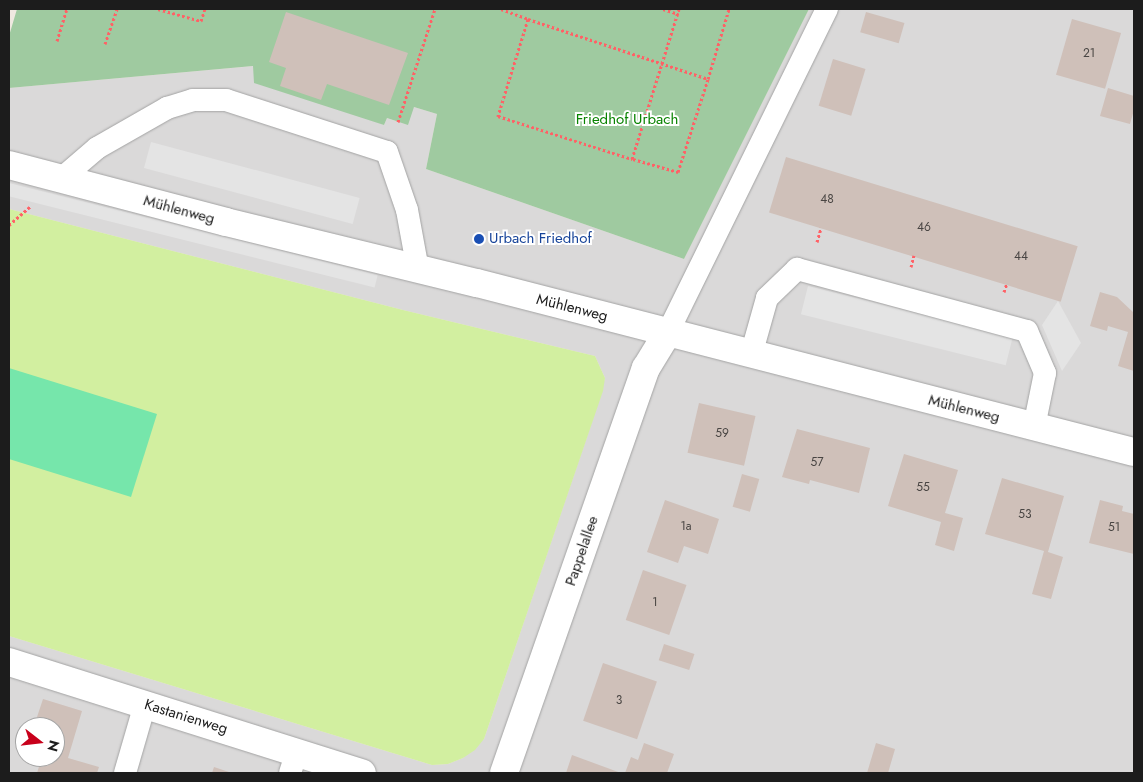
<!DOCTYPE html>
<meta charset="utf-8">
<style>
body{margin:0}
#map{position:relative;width:1143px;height:782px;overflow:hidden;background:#efe8e0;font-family:Jost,sans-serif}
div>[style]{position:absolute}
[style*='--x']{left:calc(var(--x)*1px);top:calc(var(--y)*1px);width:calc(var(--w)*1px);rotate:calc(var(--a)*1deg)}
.residential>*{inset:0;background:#dad9d9}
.grass>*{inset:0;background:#d2efa0}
.cemetery>*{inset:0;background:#9fcaa0}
.pitch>*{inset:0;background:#76e6ab}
.parking>*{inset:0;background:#e4e4e4;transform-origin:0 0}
.building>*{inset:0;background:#cfc0b9;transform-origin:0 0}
.path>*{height:3px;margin-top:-1.5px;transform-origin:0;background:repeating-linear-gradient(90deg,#ff6166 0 2.5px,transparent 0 5px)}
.roads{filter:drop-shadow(0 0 1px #a3a3a3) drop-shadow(0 0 1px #a3a3a3)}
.service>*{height:22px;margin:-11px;padding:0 11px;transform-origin:11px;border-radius:11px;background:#fff}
.minor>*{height:28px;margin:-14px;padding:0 14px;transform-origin:14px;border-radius:14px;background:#fff}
.dots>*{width:14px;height:14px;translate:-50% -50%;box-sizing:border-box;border:2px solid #fff;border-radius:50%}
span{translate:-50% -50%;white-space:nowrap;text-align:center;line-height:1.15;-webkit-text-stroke:4px #fff;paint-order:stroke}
.number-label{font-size:12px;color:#494543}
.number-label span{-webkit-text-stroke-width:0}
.park-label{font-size:15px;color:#088301}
.street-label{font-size:15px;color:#1c1c1c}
.transit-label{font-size:15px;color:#164399}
.left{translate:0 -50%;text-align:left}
.frame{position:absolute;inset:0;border:10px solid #1c1c1c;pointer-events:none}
.north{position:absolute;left:15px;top:717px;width:50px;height:50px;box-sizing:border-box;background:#fff;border:1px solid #a4a4a4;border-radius:50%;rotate:106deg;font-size:14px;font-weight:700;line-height:20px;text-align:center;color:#1c1c1c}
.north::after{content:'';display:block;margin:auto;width:18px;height:22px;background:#c8001b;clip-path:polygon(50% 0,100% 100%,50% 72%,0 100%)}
</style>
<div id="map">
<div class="residential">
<i style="clip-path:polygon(evenodd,809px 9px,1134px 9px,1134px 773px,9px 773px,9px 636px,432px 765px,448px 764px,463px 758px,484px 739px,591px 425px,605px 378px,595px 356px,403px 310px,9px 209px,9px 88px,254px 66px,384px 125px,387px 118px,398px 122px,414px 107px,437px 114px,426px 169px,684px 259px,809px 9px,25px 727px,55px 727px,55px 757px,25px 757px,25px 727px)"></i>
</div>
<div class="grass">
<i style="clip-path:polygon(9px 209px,403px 310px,595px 356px,605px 378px,603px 391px,484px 739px,475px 750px,463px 758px,448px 764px,432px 765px,9px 636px)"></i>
</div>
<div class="cemetery">
<i style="clip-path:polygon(17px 9px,809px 9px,684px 259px,426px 169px,437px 114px,414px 107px,408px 125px,387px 118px,384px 125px,254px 83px,253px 66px,9px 88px,9px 36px)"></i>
</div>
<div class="pitch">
<i style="clip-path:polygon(9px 368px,157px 414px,131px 497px,9px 459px)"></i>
</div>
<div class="parking">
<i style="left:151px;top:142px;width:216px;height:27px;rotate:15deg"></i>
<i style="left:9px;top:183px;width:380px;height:13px;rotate:14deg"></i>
<i style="left:808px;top:286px;width:211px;height:29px;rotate:14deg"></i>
<i style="clip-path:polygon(1058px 301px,1081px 343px,1062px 371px,1042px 325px)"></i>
</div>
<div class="building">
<i style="clip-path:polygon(286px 12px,408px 53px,389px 105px,327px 84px,321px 100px,280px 86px,286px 68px,269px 62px)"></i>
<i style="left:866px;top:12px;width:40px;height:21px;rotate:16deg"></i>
<i style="left:1072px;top:19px;width:51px;height:58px;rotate:16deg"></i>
<i style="left:833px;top:59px;width:34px;height:49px;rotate:17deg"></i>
<i style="clip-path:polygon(1108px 88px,1134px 96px,1134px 110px,1130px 124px,1100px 116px)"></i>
<i style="left:786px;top:157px;width:305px;height:58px;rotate:17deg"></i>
<i style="clip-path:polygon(1100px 292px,1117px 297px,1134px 313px,1134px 371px,1118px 366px,1128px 332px,1108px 326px,1107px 331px,1090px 326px)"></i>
<i style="left:699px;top:403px;width:58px;height:51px;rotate:13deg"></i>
<i style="clip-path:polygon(797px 429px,870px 448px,859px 493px,810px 480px,809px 484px,782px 477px)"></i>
<i style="clip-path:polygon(904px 454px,958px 470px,945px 513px,963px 518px,954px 551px,935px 545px,941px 522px,888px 506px)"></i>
<i style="left:742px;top:474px;width:18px;height:34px;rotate:16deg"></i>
<i style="clip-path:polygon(1002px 478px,1064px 496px,1048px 552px,1063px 557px,1051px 599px,1032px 594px,1044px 551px,985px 534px)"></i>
<i style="clip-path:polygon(665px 500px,719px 519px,708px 554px,684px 546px,678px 563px,647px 552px)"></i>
<i style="clip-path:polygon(1100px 500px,1123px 506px,1122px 511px,1134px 514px,1134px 554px,1089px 543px)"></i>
<i style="left:643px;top:570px;width:46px;height:53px;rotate:19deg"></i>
<i style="left:664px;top:644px;width:32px;height:17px;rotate:18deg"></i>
<i style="left:603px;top:663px;width:57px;height:61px;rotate:19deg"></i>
<i style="clip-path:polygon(43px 699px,82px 711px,68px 758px,99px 767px,97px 773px,37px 773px,42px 757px,55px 757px,55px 727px,42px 727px,43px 722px,36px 720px)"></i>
<i style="clip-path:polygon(644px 743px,674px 754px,667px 773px,625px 773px,631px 757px,638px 760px)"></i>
<i style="clip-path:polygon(876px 743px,895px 749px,888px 773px,867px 773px)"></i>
<i style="clip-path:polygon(572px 755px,621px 773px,566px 773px)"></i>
<i style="clip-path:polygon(214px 767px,232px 773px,212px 773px)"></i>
</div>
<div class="path">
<i style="--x:158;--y:9;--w:45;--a:15.6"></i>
<i style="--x:201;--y:21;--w:13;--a:-72"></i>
<i style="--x:501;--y:9;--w:29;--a:20"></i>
<i style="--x:528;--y:19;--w:102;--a:107.2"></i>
<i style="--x:498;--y:116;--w:141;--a:17.8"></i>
<i style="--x:632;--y:159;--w:157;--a:-72.6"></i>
<i style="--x:663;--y:9;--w:16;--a:18"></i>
<i style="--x:528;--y:19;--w:190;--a:18.4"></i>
<i style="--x:708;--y:79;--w:73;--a:-73.3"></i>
<i style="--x:57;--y:41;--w:34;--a:-73"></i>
<i style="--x:105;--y:44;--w:37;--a:-71"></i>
<i style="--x:398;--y:122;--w:119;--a:-71.9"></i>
<i style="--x:633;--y:159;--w:47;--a:16.1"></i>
<i style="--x:678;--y:172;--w:98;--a:-72.1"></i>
<i style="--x:9;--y:225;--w:29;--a:-41"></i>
<i style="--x:817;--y:242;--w:15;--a:-74"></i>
<i style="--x:911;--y:267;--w:12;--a:-76"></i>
<i style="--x:1004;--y:292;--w:9;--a:-72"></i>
</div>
<div class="roads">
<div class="service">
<i style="--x:62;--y:178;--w:46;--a:-40.6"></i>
<i style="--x:97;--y:148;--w:81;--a:-29.7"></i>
<i style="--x:167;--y:108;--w:27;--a:-17"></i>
<i style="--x:193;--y:100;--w:33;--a:0"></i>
<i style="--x:226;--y:100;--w:169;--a:17.9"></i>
<i style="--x:387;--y:152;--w:61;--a:71"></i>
<i style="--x:407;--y:210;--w:61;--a:79.6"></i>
<i style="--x:668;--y:332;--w:360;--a:-63.8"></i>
<i style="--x:751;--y:355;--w:59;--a:-74.3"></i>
<i style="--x:767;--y:298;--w:42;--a:-44"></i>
<i style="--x:797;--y:269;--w:238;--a:15.1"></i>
<i style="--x:1027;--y:331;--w:46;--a:66.8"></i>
<i style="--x:1045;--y:373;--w:55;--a:101.5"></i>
<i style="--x:125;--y:773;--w:72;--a:-73.8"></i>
<i style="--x:290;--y:773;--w:23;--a:-72"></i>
</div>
<div class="minor">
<i style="--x:9;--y:165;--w:224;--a:14.7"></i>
<i style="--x:226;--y:222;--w:258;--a:13.7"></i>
<i style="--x:477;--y:283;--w:678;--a:14.43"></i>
<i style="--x:9;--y:662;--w:370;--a:17.5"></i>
<i style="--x:504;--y:773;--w:429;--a:-70.7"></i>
<i style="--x:646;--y:368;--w:42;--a:-58.6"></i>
</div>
</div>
<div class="dots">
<i style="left:479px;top:239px;background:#1a4fb4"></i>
</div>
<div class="number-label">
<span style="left:1089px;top:54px">21</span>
<span style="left:827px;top:200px">48</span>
<span style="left:924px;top:228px">46</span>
<span style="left:1021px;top:257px">44</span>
<span style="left:722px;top:434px">59</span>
<span style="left:817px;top:463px">57</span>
<span style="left:923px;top:488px">55</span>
<span style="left:1025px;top:515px">53</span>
<span style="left:686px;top:527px">1a</span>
<span style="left:1114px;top:528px">51</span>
<span style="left:655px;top:603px">1</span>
<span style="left:619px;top:701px">3</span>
</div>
<div class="park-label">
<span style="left:627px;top:120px">Friedhof Urbach</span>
</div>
<div class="street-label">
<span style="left:179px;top:210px;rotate:15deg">Mühlenweg</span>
<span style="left:572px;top:308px;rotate:14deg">Mühlenweg</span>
<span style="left:964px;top:409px;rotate:14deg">Mühlenweg</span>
<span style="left:582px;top:551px;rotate:-71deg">Pappelallee</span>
<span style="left:186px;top:717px;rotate:17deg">Kastanienweg</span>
</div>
<div class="transit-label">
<span class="left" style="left:489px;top:239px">Urbach Friedhof</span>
</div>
<div class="frame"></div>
<div class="north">N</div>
</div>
